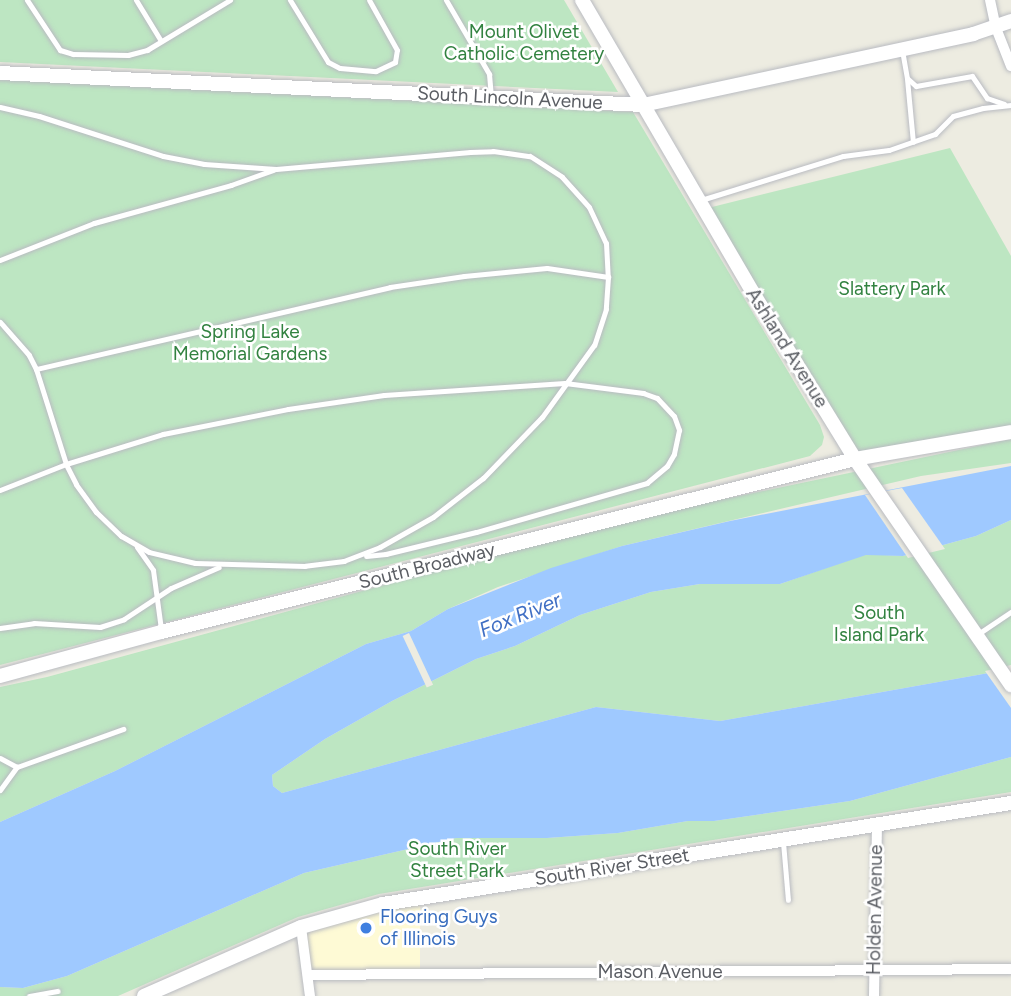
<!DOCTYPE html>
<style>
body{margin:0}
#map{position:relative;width:1011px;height:996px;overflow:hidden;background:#edece1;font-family:Figtree,sans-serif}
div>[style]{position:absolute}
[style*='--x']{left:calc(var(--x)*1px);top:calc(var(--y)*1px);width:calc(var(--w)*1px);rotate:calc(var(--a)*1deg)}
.commercial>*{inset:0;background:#fefad5}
.green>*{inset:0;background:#bde6c2}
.water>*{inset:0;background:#9fc9ff}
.pier>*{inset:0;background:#edece1;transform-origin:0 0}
.roads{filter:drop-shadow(0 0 2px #b9bbc1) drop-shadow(0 0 2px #b9bbc1)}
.lane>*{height:5px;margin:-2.5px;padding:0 2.5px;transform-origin:2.5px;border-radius:2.5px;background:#fff}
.street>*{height:10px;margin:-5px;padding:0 5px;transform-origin:5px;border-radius:5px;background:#fff}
.secondary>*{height:14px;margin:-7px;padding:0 7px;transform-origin:7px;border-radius:7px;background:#fff}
.dots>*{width:19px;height:19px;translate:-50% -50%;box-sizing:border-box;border:4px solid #fff;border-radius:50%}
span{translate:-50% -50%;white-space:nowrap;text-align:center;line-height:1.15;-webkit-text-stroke:5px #fff;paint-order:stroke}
.park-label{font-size:19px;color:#328240}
.street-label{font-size:19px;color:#5a5d63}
.shop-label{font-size:19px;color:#366cbe}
.left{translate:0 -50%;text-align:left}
.water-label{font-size:21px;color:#406fc4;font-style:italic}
</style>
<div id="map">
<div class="commercial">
<i style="clip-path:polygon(420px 900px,420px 971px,311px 972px,303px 928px)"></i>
</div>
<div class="green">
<i style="clip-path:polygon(0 0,564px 0,618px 92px,0 62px)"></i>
<i style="clip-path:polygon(0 80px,633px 112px,820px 425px,824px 437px,822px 445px,810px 456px,0 665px)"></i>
<i style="clip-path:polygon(950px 148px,1011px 256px,1011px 432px,855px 459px,704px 209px)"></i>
<i style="clip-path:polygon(1011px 439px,1011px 463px,921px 476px,622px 546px,498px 587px,448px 609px,411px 631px,366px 644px,115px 771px,0 822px,0 687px,47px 677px,519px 548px,691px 506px)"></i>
<i style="clip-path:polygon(1011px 520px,1011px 669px,720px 721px,596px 707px,282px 793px,273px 786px,272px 775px,325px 739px,392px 701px,476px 659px,515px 646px,580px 615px,651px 592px,700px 584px,780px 584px,866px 554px,903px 556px,976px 536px)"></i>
<i style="clip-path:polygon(1011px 757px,1011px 792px,379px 894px,298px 917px,118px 996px,0 996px,0 987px,23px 988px,67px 976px,304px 873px,456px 838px,547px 838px,618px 833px,688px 821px,714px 821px,850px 801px)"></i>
</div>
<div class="water">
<i style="clip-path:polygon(1011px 466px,1011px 520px,976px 536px,903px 556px,866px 555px,780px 584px,700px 584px,651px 592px,580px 615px,515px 646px,476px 659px,392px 701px,325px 739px,272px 775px,273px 786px,282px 793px,596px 707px,720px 721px,1011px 669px,1011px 757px,850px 801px,714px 821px,688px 821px,618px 833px,547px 838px,456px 838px,304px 873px,67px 976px,23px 988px,0 987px,0 822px,115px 771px,366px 644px,411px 631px,448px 609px,551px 568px,622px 546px,730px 521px)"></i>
</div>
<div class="pier">
<i style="clip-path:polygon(902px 488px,945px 549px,908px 558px,865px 495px)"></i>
<i style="left:409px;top:633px;width:57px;height:7px;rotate:65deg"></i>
<i style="clip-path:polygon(1011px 665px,1011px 708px,985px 671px)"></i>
</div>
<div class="roads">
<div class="lane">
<i style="--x:27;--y:0;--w:60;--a:56.6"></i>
<i style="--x:60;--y:50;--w:14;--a:17"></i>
<i style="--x:73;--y:54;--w:55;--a:1"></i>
<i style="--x:128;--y:55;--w:20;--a:-15"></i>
<i style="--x:147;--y:50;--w:97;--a:-31.1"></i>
<i style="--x:136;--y:0;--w:48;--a:58.6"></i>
<i style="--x:290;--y:0;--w:73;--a:58.5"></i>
<i style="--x:328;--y:62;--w:13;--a:27"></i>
<i style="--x:340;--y:68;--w:36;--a:5"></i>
<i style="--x:376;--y:71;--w:21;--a:-25"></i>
<i style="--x:395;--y:62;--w:12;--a:-81"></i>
<i style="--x:397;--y:50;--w:57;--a:-119.2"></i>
<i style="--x:446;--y:0;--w:86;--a:59.8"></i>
<i style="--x:489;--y:74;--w:22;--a:85"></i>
<i style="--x:902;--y:50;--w:28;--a:80"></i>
<i style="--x:907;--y:78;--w:12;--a:42"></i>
<i style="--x:916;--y:86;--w:57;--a:-10.1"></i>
<i style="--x:972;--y:76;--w:27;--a:56"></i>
<i style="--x:987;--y:98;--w:18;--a:19"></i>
<i style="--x:907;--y:79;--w:63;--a:84.6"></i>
<i style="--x:0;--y:107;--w:40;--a:13"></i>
<i style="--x:39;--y:116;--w:130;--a:17.9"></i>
<i style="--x:163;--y:156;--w:42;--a:11"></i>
<i style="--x:204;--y:164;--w:72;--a:4"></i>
<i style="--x:276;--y:169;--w:195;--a:-5"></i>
<i style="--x:470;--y:152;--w:23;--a:-2"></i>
<i style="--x:493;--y:151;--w:37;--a:8"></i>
<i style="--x:530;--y:156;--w:38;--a:33"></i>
<i style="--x:562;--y:177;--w:40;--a:48"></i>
<i style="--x:589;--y:207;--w:40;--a:65"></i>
<i style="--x:606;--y:243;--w:34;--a:87"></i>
<i style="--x:608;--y:277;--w:32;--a:94"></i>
<i style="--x:606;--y:309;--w:38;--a:108"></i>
<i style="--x:594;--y:345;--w:89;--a:125.8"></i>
<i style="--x:542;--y:417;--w:85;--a:134"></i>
<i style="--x:483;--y:478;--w:63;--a:142"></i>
<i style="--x:433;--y:517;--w:61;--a:150.5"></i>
<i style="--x:380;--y:547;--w:39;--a:159"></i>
<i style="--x:344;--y:561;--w:39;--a:173"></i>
<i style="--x:305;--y:566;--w:110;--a:-178.4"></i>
<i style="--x:195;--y:563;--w:47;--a:-166.6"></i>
<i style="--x:149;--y:552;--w:32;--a:-150"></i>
<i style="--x:121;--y:536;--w:35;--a:-136"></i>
<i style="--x:96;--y:512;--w:34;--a:-126"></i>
<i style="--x:76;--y:484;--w:22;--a:-117"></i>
<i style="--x:66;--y:464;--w:100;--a:-107.5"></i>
<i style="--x:36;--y:369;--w:16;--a:-117"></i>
<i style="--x:29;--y:355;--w:44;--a:-131.3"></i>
<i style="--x:701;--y:200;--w:149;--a:-17.2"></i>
<i style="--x:843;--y:156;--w:46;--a:-7.4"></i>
<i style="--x:889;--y:150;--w:49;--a:-19.2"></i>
<i style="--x:935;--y:134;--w:25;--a:-45"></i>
<i style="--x:953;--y:116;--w:31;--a:-15"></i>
<i style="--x:983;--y:108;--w:28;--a:-6"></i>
<i style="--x:0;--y:260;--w:101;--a:-21.5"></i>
<i style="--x:94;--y:223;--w:142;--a:-15.5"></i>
<i style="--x:231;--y:185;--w:45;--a:-19.7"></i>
<i style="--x:36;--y:369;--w:363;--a:-13"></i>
<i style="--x:390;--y:287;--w:75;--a:-8.5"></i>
<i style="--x:464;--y:276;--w:83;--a:-5.5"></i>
<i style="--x:547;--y:268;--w:62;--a:8.4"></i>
<i style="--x:0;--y:490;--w:71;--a:-21.5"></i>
<i style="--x:66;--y:464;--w:102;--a:-17.2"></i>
<i style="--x:163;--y:434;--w:127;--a:-11.3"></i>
<i style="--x:288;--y:409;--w:97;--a:-8.3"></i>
<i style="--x:384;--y:395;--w:181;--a:-3.8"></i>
<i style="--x:565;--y:383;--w:79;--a:7.3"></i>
<i style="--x:643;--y:393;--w:15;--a:20"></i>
<i style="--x:657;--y:398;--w:25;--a:47"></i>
<i style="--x:674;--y:416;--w:15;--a:70"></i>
<i style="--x:679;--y:430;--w:25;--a:102"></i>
<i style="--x:674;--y:454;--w:14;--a:120"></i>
<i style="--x:667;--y:466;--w:26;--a:140"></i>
<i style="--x:647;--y:483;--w:178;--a:164"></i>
<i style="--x:476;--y:532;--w:93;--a:166.3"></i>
<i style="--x:386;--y:554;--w:20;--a:174"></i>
<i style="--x:137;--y:547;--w:28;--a:55"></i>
<i style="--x:153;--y:570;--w:60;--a:82.3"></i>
<i style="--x:0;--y:628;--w:34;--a:-8"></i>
<i style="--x:34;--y:623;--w:66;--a:3.5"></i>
<i style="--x:100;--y:627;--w:25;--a:-18"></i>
<i style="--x:124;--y:619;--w:56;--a:-33.4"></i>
<i style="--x:171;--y:588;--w:52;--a:-23.6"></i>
<i style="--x:978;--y:634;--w:40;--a:-34"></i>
<i style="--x:0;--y:758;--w:19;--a:28"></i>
<i style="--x:0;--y:790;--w:29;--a:-54"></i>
<i style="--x:17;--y:767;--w:113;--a:-19.7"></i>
<i style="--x:783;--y:842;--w:58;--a:85.1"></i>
<i style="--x:29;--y:996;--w:29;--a:-10"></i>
</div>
<div class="street">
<i style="--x:990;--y:0;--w:29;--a:78"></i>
<i style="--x:996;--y:28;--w:41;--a:68.5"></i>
<i style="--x:301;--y:927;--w:70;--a:82.6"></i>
<i style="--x:309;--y:975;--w:702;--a:-0.49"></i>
<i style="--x:874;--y:996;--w:172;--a:-89"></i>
</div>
<div class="secondary">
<i style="--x:582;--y:0;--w:339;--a:59.7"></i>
<i style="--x:753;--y:293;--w:195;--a:58.4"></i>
<i style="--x:855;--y:459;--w:275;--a:55.4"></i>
<i style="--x:0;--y:73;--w:644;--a:2.85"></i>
<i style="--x:643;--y:105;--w:338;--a:-12.1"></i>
<i style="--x:973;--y:34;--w:40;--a:-18.9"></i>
<i style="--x:0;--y:676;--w:167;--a:-15.3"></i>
<i style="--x:161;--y:632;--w:715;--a:-14"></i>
<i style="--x:855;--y:459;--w:158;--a:-9.8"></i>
<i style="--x:144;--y:996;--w:171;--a:-23.7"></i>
<i style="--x:301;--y:927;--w:85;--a:-15.7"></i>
<i style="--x:383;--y:904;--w:636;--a:-9.14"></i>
</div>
</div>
<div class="dots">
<i style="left:366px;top:928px;background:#3f7fe0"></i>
</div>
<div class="park-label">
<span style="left:524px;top:43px">Mount Olivet<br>Catholic Cemetery</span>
<span style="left:892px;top:289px">Slattery Park</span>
<span style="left:250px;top:343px">Spring Lake<br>Memorial Gardens</span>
<span style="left:879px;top:624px">South<br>Island Park</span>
<span style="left:457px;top:860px">South River<br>Street Park</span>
</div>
<div class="street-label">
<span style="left:510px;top:98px;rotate:3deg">South Lincoln Avenue</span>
<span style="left:787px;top:348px;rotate:58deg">Ashland Avenue</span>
<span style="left:427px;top:566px;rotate:-14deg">South Broadway</span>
<span style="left:612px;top:867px;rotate:-9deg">South River Street</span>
<span style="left:875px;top:910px;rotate:-89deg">Holden Avenue</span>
<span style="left:660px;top:972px">Mason Avenue</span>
</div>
<div class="shop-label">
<span class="left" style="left:380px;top:928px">Flooring Guys<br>of Illinois</span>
</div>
<div class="water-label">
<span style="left:520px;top:615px;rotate:-22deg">Fox River</span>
</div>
</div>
